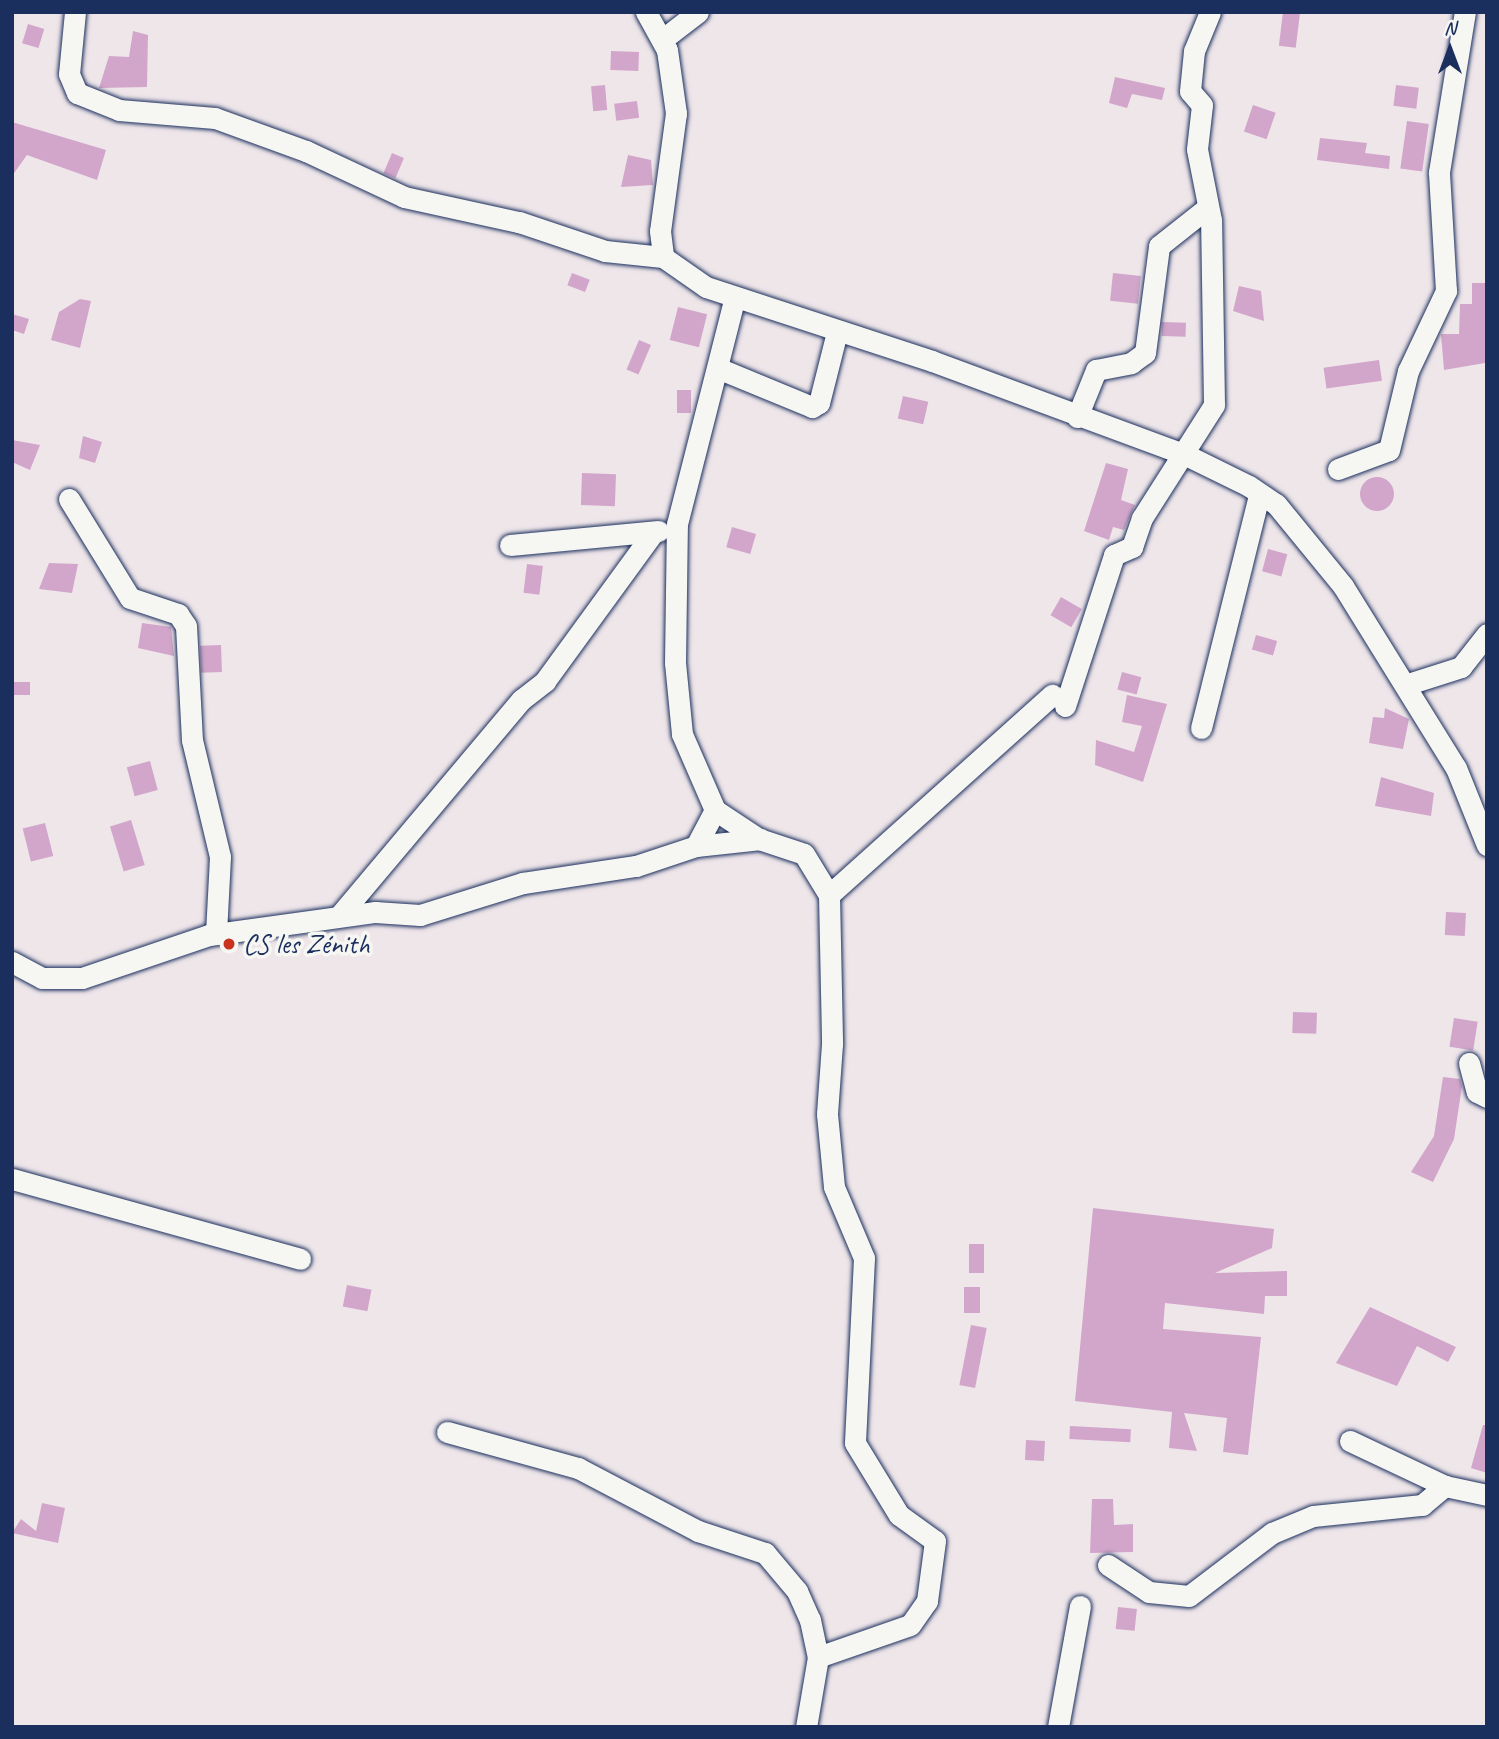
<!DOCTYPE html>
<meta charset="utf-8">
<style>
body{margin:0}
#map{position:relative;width:1499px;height:1739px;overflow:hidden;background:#efe6ea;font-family:Caveat,sans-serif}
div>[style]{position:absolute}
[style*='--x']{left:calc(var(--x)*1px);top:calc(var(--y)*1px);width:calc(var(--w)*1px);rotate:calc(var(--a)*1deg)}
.building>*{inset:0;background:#d2a6ca;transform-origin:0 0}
.round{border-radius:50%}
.roads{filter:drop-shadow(0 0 2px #1b2f5e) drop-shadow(0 0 2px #1b2f5e)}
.street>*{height:21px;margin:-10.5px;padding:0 10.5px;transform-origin:10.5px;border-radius:10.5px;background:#f6f6f2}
.dots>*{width:19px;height:19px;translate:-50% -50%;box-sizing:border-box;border:4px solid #f6f6f2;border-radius:50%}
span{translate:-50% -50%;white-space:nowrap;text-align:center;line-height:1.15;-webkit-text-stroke:7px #f6f6f2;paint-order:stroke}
.poi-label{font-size:28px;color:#1b2f5e}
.left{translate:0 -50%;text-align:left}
.frame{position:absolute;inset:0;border:14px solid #1b2f5e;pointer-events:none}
.north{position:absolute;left:1415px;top:14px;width:70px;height:70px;-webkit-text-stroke:5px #f6f6f2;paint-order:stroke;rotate:0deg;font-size:19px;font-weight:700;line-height:28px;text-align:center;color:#1b2f5e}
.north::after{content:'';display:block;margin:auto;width:24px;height:32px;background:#1b2f5e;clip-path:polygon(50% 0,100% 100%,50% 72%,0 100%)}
</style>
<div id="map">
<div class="building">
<i style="left:1283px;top:12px;width:17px;height:34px;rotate:7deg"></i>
<i style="left:28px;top:24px;width:17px;height:20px;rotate:17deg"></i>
<i style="clip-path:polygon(133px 31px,148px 35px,147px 87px,99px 88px,109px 56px,129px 57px)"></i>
<i style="left:611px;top:51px;width:28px;height:19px;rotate:2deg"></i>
<i style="clip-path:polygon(1115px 77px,1165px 88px,1162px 100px,1132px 94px,1127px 108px,1109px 103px)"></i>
<i style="left:605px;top:85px;width:25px;height:14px;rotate:85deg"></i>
<i style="left:1396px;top:85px;width:23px;height:21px;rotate:7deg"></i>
<i style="left:637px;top:101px;width:17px;height:23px;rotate:83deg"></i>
<i style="left:1253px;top:105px;width:24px;height:28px;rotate:19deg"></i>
<i style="left:1407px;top:121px;width:22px;height:48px;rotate:8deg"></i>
<i style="clip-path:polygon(12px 122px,106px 150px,97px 180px,27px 155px,12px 176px)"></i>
<i style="clip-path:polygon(1320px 138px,1367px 143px,1365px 153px,1390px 156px,1389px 169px,1317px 160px)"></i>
<i style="left:392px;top:153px;width:13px;height:22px;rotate:23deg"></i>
<i style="clip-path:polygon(628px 155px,651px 160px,653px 185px,621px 187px)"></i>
<i style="left:572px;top:273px;width:19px;height:13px;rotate:21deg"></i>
<i style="left:1113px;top:273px;width:28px;height:28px;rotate:6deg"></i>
<i style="clip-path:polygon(1472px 283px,1487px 283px,1485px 363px,1444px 370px,1441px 334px,1459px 334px,1460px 304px,1472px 304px)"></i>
<i style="clip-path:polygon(1239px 286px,1261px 291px,1264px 321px,1233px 311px)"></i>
<i style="clip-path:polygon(80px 299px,91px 301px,80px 348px,51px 340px,59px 312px)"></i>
<i style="left:678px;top:307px;width:30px;height:34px;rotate:14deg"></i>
<i style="clip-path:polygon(12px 314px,29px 319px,24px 334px,12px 330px)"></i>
<i style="left:1162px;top:322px;width:24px;height:14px;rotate:2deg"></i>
<i style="left:639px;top:340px;width:13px;height:32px;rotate:23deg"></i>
<i style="left:1379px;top:360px;width:21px;height:56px;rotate:82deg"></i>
<i style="left:677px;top:390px;width:14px;height:23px"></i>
<i style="left:903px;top:396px;width:26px;height:23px;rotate:13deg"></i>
<i style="clip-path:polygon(83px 436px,102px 442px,95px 463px,79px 458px)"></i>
<i style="clip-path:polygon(12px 440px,40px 445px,30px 470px,12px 462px)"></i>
<i style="clip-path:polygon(1106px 463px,1128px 469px,1121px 500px,1135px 505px,1124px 530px,1113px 527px,1109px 540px,1084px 531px)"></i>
<i style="left:582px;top:473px;width:34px;height:32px;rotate:2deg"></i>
<i class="round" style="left:1360px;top:477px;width:34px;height:34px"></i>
<i style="left:732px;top:527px;width:25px;height:21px;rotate:16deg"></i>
<i style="left:1268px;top:549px;width:20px;height:23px;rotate:15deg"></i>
<i style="clip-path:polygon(49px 563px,78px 564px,72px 593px,39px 589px)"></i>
<i style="left:527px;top:564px;width:16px;height:29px;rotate:7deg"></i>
<i style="left:1061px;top:597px;width:24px;height:21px;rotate:30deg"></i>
<i style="clip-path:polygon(142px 623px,171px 627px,174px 656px,138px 648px)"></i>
<i style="left:1256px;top:635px;width:22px;height:15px;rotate:16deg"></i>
<i style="left:221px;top:645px;width:27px;height:21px;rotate:88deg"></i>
<i style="left:1122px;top:672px;width:20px;height:18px;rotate:15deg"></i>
<i style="left:30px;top:682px;width:13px;height:18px;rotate:90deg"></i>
<i style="clip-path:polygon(1127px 695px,1167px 704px,1143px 782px,1095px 765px,1096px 740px,1134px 752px,1142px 726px,1122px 722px)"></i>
<i style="clip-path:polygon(1385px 708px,1409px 719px,1403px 749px,1369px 743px,1373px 717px,1384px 718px)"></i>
<i style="left:150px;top:761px;width:30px;height:24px;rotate:75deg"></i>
<i style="clip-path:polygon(1381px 777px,1434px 793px,1431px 816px,1375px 806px)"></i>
<i style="left:131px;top:820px;width:47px;height:22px;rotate:73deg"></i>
<i style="left:45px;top:823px;width:34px;height:23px;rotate:76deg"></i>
<i style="left:1446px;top:912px;width:20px;height:23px;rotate:3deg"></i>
<i style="left:1293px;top:1012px;width:24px;height:21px;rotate:2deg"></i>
<i style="left:1454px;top:1018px;width:24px;height:29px;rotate:9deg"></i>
<i style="clip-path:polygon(1443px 1077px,1460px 1079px,1462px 1086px,1454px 1139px,1433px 1182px,1411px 1172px,1434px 1136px)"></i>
<i style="clip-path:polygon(1093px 1208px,1274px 1229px,1272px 1248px,1215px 1273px,1287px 1271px,1287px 1296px,1265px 1296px,1264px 1314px,1165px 1303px,1163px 1329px,1261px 1337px,1248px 1455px,1223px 1452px,1227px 1418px,1184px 1413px,1197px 1451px,1169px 1448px,1172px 1412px,1075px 1401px)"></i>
<i style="left:969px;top:1244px;width:15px;height:29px"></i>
<i style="left:347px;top:1285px;width:25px;height:22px;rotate:11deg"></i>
<i style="left:964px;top:1287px;width:16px;height:26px"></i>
<i style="clip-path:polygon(1370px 1307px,1456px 1347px,1448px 1362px,1417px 1346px,1397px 1386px,1336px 1363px)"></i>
<i style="left:971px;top:1325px;width:16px;height:61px;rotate:11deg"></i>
<i style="clip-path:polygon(1483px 1425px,1487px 1425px,1487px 1473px,1471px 1468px)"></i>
<i style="left:1070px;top:1426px;width:61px;height:13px;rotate:3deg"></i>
<i style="left:1026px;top:1440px;width:19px;height:20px;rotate:3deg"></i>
<i style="clip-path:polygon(1092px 1499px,1113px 1499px,1114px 1525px,1133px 1524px,1133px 1552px,1090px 1553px)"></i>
<i style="clip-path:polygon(42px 1503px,65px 1508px,58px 1543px,12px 1533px,21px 1519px,36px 1531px)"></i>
<i style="left:1118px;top:1607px;width:19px;height:22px;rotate:6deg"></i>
</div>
<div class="roads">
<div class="street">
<i style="--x:75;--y:12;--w:62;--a:95.5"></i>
<i style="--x:69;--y:74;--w:21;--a:67"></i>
<i style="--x:77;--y:93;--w:45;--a:22"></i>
<i style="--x:119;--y:110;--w:96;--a:4.8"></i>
<i style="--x:215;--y:118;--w:97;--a:19.9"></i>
<i style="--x:306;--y:151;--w:108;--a:25.1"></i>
<i style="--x:404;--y:197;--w:118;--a:12.3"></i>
<i style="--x:519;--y:222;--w:91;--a:18.6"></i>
<i style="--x:605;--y:251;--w:58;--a:5.9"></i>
<i style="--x:663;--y:257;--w:52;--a:34.9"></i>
<i style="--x:706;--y:287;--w:238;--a:18.1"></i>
<i style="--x:932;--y:361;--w:271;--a:20.3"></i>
<i style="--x:1186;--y:455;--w:70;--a:26.2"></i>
<i style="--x:1249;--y:486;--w:32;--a:34"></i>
<i style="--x:1276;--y:504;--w:106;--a:50.7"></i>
<i style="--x:1343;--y:586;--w:214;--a:58.2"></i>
<i style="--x:1456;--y:768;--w:83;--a:68.1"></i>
<i style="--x:646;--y:12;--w:43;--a:61.1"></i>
<i style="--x:667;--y:50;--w:64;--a:81.9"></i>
<i style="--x:676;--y:113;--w:119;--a:97.7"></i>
<i style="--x:660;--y:231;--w:26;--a:83"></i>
<i style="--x:663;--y:39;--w:44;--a:-37.6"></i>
<i style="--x:720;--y:369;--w:100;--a:22.4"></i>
<i style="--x:812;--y:407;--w:8;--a:-30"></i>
<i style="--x:819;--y:403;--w:73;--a:-75.8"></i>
<i style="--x:1077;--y:417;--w:51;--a:-68"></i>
<i style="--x:1096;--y:370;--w:36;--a:-11"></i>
<i style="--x:1131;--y:363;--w:17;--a:-36"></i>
<i style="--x:1145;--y:353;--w:108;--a:-82.5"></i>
<i style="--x:1159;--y:246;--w:61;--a:-38.4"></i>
<i style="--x:1338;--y:469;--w:54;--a:-20.4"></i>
<i style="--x:1389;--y:450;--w:81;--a:-76.5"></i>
<i style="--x:1408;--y:371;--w:89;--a:-64.6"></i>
<i style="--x:1446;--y:291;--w:119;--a:-93.4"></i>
<i style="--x:1439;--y:172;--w:162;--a:-80.8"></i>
<i style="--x:69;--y:499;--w:116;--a:58.4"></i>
<i style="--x:130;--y:598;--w:51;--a:18.4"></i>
<i style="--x:178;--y:614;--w:14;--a:56"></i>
<i style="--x:186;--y:626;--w:114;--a:87"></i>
<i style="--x:192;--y:740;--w:120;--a:76.5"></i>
<i style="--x:220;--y:857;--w:77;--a:93"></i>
<i style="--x:510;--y:545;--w:149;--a:-5.4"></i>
<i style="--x:1408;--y:684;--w:56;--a:-17.8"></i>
<i style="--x:1461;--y:667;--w:42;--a:-51.8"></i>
<i style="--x:1065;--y:706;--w:159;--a:-72"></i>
<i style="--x:1114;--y:555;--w:20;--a:-24"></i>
<i style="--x:1132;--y:547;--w:31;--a:-71"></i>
<i style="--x:1142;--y:518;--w:134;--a:-57.5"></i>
<i style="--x:1214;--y:405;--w:185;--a:-90.9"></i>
<i style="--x:1211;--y:220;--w:72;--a:-101.2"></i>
<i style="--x:1197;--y:149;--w:44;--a:-83.5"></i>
<i style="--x:1202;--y:105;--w:18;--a:-131"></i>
<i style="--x:1190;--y:91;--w:40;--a:-84.3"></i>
<i style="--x:1194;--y:51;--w:42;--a:-67.7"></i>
<i style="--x:1201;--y:728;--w:239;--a:-76"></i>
<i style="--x:715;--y:810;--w:53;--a:33.4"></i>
<i style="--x:759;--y:839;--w:47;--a:18.4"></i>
<i style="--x:804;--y:854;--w:48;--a:58.6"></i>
<i style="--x:829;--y:895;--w:149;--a:88.8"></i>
<i style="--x:832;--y:1044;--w:70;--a:94.1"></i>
<i style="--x:827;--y:1114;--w:73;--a:84.5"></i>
<i style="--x:834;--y:1187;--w:77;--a:67.1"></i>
<i style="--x:864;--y:1258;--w:185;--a:92.8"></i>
<i style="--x:855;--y:1443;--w:84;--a:58.6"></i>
<i style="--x:899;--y:1515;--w:44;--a:35.8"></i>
<i style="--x:935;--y:1541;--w:61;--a:97.6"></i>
<i style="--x:927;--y:1601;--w:29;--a:125"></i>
<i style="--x:910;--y:1625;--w:97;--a:160.8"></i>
<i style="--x:696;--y:846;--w:65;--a:-6.1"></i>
<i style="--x:829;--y:895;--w:300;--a:-41.9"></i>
<i style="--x:340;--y:915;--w:281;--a:-49.9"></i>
<i style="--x:521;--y:700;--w:31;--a:-38"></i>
<i style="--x:545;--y:681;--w:183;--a:-53.9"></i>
<i style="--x:12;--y:962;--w:34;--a:28"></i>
<i style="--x:42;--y:978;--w:40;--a:0"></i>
<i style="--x:82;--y:978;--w:134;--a:-18.7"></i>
<i style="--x:209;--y:935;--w:168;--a:-7.9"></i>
<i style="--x:375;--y:912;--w:45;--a:3.8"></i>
<i style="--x:420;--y:915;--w:108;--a:-17.3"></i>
<i style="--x:523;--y:883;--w:114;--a:-8.6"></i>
<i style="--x:636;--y:866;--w:63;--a:-18.4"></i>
<i style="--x:696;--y:846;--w:41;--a:-62.2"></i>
<i style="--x:715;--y:810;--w:83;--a:-113.5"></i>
<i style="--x:682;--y:734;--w:71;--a:-95.6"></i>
<i style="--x:675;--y:663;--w:139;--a:-89.2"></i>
<i style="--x:677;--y:524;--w:234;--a:-75.7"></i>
<i style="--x:1469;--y:1063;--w:30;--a:75"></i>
<i style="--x:1477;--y:1092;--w:11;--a:27"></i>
<i style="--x:12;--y:1179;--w:299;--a:15.5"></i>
<i style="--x:447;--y:1432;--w:136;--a:15.4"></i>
<i style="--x:578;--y:1468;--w:136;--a:27.7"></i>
<i style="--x:698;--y:1531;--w:71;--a:18.2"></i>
<i style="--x:765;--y:1553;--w:50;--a:49.9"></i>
<i style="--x:797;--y:1591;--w:32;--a:66"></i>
<i style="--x:810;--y:1620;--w:38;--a:78"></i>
<i style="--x:818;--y:1657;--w:71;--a:99.7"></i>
<i style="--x:1350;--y:1441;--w:105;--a:25.3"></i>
<i style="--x:1445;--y:1486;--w:43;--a:12.1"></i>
<i style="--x:1108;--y:1565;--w:49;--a:33.4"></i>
<i style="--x:1149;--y:1592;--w:40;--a:5.7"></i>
<i style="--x:1189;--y:1596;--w:104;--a:-37.2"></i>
<i style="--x:1272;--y:1533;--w:44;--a:-22.5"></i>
<i style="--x:1313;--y:1516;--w:110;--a:-5.8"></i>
<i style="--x:1422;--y:1505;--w:30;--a:-40"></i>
<i style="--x:1058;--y:1727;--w:123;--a:-79.7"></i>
</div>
</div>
<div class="dots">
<i style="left:229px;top:944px;background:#c8321e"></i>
</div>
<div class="poi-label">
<span class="left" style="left:243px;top:944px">CS les Zénith</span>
</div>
<div class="frame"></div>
<div class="north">N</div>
</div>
